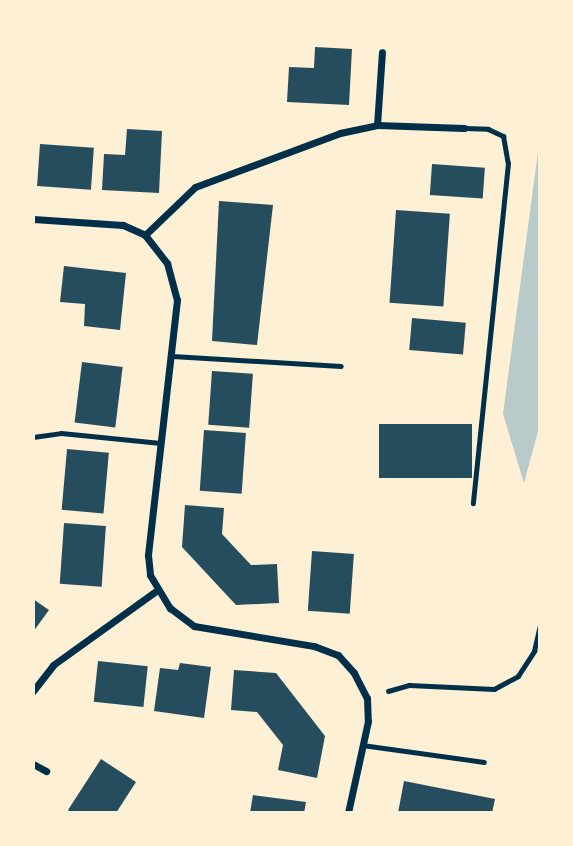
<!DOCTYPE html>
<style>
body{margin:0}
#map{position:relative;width:573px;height:846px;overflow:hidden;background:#fdf0d5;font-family:Mulish,sans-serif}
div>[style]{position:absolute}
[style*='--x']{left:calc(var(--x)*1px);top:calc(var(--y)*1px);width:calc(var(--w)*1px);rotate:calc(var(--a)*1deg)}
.green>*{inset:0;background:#b9caca}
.building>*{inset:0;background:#264d5e;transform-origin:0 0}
.path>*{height:4.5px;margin:-2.25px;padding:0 2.25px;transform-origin:2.25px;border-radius:2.25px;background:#003049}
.service>*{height:5px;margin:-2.5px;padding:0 2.5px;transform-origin:2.5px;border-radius:2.5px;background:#003049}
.minor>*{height:7px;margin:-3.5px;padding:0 3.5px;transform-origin:3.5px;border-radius:3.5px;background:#003049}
span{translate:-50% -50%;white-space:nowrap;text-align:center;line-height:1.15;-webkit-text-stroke:6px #fdf0d5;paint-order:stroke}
.frame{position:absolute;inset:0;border:35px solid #fdf0d5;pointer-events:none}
</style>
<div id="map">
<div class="green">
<i style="clip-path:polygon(540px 137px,540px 424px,524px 483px,503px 414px)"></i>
</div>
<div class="building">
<i style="clip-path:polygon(315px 47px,352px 49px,349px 105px,287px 102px,289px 67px,314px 68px)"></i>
<i style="clip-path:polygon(127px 129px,162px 131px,159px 193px,102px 190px,104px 154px,125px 155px)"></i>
<i style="left:40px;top:144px;width:54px;height:42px;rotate:4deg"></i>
<i style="left:432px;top:164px;width:53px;height:31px;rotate:4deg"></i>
<i style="clip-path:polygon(219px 201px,273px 205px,257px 345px,212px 341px)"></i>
<i style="left:396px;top:210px;width:54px;height:93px;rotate:4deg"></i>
<i style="clip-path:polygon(64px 266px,126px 273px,120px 330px,84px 326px,85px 304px,60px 302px)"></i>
<i style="left:412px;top:318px;width:54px;height:32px;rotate:5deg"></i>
<i style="left:82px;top:362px;width:41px;height:61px;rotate:7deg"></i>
<i style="left:212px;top:371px;width:41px;height:54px;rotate:4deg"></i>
<i style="left:379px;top:424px;width:93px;height:54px"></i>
<i style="left:204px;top:430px;width:42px;height:61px;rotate:4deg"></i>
<i style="left:67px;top:449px;width:42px;height:61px;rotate:5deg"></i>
<i style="clip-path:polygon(185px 505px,224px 508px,222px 534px,251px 565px,277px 564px,279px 603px,236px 605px,182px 547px)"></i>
<i style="left:64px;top:523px;width:42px;height:61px;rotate:4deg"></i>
<i style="left:312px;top:551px;width:42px;height:60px;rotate:4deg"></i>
<i style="clip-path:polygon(33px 599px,49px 610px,33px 632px)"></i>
<i style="left:98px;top:661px;width:50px;height:41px;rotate:6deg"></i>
<i style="clip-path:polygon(180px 663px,211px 667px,204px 718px,154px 711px,160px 668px,178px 670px)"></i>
<i style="clip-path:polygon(234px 670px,276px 673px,325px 736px,317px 778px,278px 770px,283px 745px,257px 712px,231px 710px)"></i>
<i style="clip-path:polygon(101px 759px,136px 782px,116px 813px,72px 813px,68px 810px)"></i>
<i style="clip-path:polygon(404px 781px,495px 799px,492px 813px,398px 813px)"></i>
<i style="clip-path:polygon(253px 795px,306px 802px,304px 813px,250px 813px)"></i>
</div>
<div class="path">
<i style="--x:388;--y:691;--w:22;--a:-16"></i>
<i style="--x:409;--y:685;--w:85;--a:2.7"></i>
<i style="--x:494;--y:689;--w:27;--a:-28"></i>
<i style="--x:518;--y:676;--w:30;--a:-57"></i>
<i style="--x:534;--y:651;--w:27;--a:-77"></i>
</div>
<div class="service">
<i style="--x:464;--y:128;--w:24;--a:2"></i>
<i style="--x:488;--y:129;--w:17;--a:25"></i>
<i style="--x:503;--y:136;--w:27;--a:80"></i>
<i style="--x:508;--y:163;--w:342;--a:95.9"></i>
<i style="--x:172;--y:356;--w:169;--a:3.4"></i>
<i style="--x:33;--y:437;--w:28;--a:-8"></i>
<i style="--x:61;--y:433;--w:100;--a:5.7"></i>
<i style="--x:362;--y:745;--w:123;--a:7.9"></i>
</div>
<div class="minor">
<i style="--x:377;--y:125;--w:73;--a:-86.1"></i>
<i style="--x:33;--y:219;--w:90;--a:3.8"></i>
<i style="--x:123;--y:225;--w:24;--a:24"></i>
<i style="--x:145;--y:235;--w:36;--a:52"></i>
<i style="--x:167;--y:263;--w:38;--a:75"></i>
<i style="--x:177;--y:300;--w:257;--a:96.5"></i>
<i style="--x:148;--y:555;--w:20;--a:84"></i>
<i style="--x:150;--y:575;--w:39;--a:59"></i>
<i style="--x:170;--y:608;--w:30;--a:37"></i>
<i style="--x:194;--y:626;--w:122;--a:9.5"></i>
<i style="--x:314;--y:646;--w:26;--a:21"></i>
<i style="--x:338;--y:655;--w:24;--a:48"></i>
<i style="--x:354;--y:673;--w:28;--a:63"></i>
<i style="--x:367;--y:698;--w:23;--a:88"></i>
<i style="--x:368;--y:721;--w:94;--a:102.3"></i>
<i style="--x:145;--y:235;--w:69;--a:-43.8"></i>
<i style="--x:195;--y:187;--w:155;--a:-20.4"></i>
<i style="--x:340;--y:133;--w:38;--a:-12"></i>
<i style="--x:377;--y:125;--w:87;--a:2"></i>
<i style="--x:33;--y:691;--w:33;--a:-52"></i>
<i style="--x:53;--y:665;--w:127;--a:-35.7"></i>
<i style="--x:33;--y:764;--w:15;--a:28"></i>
</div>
<div class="frame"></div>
</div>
